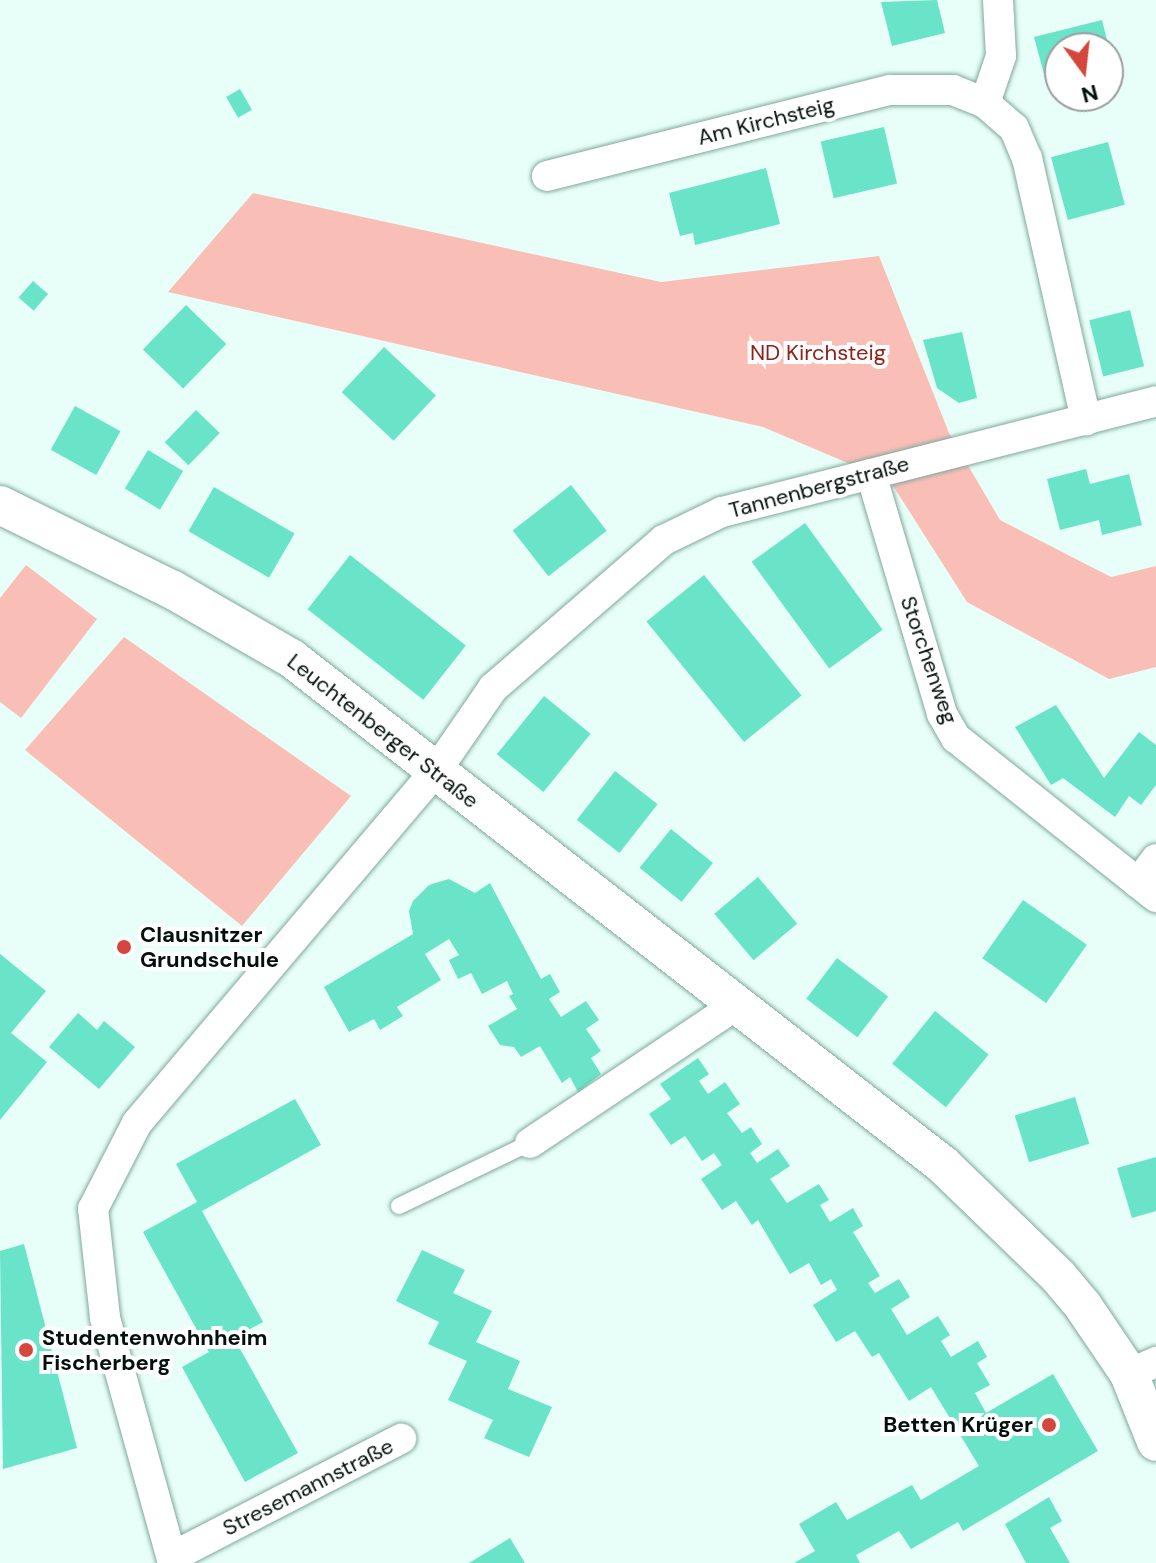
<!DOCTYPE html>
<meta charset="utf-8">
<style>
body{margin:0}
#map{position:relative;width:1156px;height:1563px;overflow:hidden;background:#e7fff8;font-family:"DM Sans",sans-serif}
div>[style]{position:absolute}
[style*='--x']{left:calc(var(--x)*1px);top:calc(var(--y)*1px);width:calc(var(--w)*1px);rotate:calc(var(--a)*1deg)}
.green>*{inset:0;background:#f9bfb7}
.building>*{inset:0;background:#69e4c8;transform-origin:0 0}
.roads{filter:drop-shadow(0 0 2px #81a89d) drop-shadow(0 0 2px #81a89d)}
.service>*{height:16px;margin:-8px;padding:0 8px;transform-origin:8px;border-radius:8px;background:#fff}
.minor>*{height:30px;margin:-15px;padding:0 15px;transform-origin:15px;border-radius:15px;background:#fff}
.tertiary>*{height:38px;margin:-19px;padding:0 19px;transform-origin:19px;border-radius:19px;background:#fff}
.dots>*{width:22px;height:22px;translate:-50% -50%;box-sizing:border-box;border:4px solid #fff;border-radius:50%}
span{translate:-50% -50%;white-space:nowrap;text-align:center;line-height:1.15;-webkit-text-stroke:8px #fff;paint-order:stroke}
.street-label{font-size:22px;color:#03100d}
.park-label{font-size:22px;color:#90211b}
.poi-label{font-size:22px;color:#03100d;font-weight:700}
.left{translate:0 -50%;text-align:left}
.right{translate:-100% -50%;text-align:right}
.north{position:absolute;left:1044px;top:32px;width:80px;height:80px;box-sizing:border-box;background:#fff;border:2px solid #9a9f9e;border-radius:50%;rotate:165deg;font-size:22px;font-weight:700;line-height:32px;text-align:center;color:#03100d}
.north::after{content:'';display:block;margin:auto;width:28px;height:36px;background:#d5473c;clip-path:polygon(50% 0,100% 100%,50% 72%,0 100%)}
</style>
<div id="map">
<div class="green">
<i style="clip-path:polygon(253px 193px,661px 282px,879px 256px,949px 433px,1000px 520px,1111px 577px,1156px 566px,1156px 667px,1109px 679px,967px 602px,890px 481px,763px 427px,168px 292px)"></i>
<i style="clip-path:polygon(26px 565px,97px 619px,21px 718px,0 702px,0 598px)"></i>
<i style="clip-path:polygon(124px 637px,351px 796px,242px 926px,25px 750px)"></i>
</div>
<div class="building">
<i style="clip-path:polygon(937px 0,945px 33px,892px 46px,881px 2px)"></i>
<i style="clip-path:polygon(1102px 20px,1115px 72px,1108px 74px,1108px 48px,1060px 48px,1060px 86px,1048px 89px,1034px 37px)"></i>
<i style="left:240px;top:89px;width:24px;height:16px;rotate:60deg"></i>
<i style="left:884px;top:127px;width:58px;height:65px;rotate:77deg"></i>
<i style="left:1108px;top:142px;width:65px;height:59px;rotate:75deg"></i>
<i style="clip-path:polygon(766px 168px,780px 224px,695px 245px,693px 233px,680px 236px,669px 193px)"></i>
<i style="left:33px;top:281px;width:20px;height:22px;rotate:41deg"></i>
<i style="left:186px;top:305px;width:56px;height:62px;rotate:44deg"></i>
<i style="left:1130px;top:310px;width:58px;height:42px;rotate:76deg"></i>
<i style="clip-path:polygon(962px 332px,977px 398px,959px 403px,937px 388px,923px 340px)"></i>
<i style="left:384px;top:347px;width:71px;height:62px;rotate:43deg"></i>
<i style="left:75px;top:406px;width:52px;height:50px;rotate:29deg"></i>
<i style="left:196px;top:410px;width:33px;height:45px;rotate:44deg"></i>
<i style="left:148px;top:450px;width:41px;height:45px;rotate:31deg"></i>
<i style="clip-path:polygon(1086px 469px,1090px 484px,1129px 474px,1142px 525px,1102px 535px,1099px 520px,1060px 530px,1047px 479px)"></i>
<i style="left:571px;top:485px;width:58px;height:74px;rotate:52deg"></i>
<i style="left:214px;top:487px;width:93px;height:51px;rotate:30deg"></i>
<i style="left:805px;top:523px;width:132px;height:66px;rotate:54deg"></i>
<i style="left:350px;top:555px;width:147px;height:69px;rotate:38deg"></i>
<i style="left:704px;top:575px;width:155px;height:74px;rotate:51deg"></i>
<i style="left:544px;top:696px;width:60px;height:75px;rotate:39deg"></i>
<i style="clip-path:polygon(1056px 705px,1104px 778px,1139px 732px,1156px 745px,1156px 785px,1141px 805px,1129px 796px,1115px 817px,1063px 778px,1051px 785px,1015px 727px)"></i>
<i style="left:615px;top:771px;width:54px;height:62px;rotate:38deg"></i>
<i style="left:671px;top:829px;width:54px;height:50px;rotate:39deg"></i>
<i style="left:758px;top:877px;width:61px;height:57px;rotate:50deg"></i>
<i style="clip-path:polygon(449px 879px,475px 893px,490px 883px,541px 979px,550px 974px,560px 992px,549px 999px,561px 1017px,586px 1001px,599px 1020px,586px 1029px,601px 1051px,591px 1058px,601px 1074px,578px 1092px,570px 1077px,562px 1083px,540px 1046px,521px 1057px,514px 1047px,500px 1045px,488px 1026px,517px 1009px,509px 996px,513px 994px,507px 981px,482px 994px,471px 973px,458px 979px,449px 960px,459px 955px,449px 939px,425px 954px,441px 980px,397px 1007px,403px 1016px,380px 1030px,374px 1019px,349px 1032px,324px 987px,413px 934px,409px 911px,413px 901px,429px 885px)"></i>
<i style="left:1023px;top:900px;width:78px;height:71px;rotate:35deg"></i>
<i style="clip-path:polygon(0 954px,46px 991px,11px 1033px,47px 1062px,0 1120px)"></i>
<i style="left:837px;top:958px;width:64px;height:51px;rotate:37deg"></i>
<i style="left:935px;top:1011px;width:69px;height:68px;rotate:39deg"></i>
<i style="clip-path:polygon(78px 1013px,97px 1030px,104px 1021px,135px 1047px,99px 1089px,49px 1047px)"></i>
<i style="clip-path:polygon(698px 1058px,709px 1074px,699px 1081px,708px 1094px,725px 1082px,740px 1104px,727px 1113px,742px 1133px,751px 1127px,762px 1144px,750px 1153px,757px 1163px,778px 1149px,790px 1166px,770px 1179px,787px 1203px,819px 1184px,829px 1200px,820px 1205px,830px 1222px,853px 1208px,863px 1226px,853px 1232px,880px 1276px,868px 1283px,875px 1293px,899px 1279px,910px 1297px,891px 1309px,907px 1335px,938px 1316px,950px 1335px,941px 1341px,951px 1357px,978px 1341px,987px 1357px,977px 1363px,990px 1385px,975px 1393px,986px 1413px,1053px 1374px,1098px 1451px,963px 1531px,958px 1522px,911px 1549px,899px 1531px,856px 1555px,860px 1563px,794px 1563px,815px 1551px,799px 1524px,836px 1502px,847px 1520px,912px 1485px,921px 1500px,979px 1466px,931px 1387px,909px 1401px,879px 1353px,872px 1357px,855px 1331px,836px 1342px,813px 1305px,837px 1290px,831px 1279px,821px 1285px,809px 1263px,790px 1274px,758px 1220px,752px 1225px,736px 1201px,722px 1210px,701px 1179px,722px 1165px,714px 1153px,702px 1161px,685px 1136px,671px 1145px,649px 1114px,671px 1099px,660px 1084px)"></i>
<i style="left:1075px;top:1097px;width:49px;height:63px;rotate:73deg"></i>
<i style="clip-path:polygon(295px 1099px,321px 1145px,202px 1211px,263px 1322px,234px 1338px,298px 1453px,245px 1482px,182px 1367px,209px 1352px,143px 1232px,197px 1202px,176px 1164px)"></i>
<i style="clip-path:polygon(1156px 1157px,1156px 1211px,1132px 1218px,1117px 1168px)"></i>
<i style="clip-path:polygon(24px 1244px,77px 1448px,3px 1469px,0 1251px)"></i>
<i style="clip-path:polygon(422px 1250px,465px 1270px,453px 1293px,492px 1311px,476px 1342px,520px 1361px,508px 1389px,552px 1407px,529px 1457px,484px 1438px,493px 1420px,448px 1400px,467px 1361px,428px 1344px,439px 1322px,396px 1301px)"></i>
<i style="clip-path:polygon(1049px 1497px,1062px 1521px,1050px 1528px,1070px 1563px,1026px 1563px,1005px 1524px)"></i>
<i style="clip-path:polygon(510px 1538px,525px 1563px,469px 1563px)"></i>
</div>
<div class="roads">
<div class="service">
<i style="--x:399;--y:1206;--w:145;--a:-25.7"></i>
</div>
<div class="minor">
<i style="--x:998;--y:0;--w:56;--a:86.9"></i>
<i style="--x:1001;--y:56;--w:50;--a:108.8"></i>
<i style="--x:985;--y:103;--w:38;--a:41"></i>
<i style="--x:1014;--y:128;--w:33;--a:67"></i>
<i style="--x:1027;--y:158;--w:269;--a:77.3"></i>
<i style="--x:547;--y:176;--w:354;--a:-14.1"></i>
<i style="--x:890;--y:90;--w:63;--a:0"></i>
<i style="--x:953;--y:90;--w:35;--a:22"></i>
<i style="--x:871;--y:474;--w:250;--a:73.5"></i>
<i style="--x:942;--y:714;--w:28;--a:60"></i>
<i style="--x:956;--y:738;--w:256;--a:38.5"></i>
<i style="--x:1138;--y:883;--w:30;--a:-53"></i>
<i style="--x:530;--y:1143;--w:247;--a:-33.8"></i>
<i style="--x:1129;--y:1374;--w:30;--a:-24"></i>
<i style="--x:172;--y:1557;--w:258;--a:-27.3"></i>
<i style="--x:173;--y:1563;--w:255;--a:-105.5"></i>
<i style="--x:105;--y:1317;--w:109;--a:-96.3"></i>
<i style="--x:93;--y:1209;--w:97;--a:-62.9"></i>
<i style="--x:137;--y:1123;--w:462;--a:-49.7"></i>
<i style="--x:436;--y:771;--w:101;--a:-55.5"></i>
<i style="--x:493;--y:688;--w:226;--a:-40.9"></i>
<i style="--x:664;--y:540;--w:64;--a:-25.8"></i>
<i style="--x:722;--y:512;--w:448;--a:-14.3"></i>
</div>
<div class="tertiary">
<i style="--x:0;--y:505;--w:193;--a:26.2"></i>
<i style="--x:173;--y:590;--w:136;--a:30"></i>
<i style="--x:291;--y:658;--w:825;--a:37.86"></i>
<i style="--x:942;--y:1164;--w:161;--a:44"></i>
<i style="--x:1058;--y:1276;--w:39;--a:50"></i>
<i style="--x:1083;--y:1306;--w:82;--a:55.9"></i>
<i style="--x:1129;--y:1374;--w:73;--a:68.3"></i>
</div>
</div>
<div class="dots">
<i style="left:124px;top:947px;background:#d5473c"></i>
<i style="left:26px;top:1350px;background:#d5473c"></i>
<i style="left:1049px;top:1425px;background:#d5473c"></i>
</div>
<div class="street-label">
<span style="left:766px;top:121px;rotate:-14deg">Am Kirchsteig</span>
<span style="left:819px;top:487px;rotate:-15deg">Tannenbergstraße</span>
<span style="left:929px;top:660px;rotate:71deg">Storchenweg</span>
<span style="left:383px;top:731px;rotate:38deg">Leuchtenberger Straße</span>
<span style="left:308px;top:1487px;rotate:-27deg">Stresemannstraße</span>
</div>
<div class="park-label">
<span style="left:818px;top:353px">ND Kirchsteig</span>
</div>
<div class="poi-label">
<span class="left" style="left:140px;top:947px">Clausnitzer<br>Grundschule</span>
<span class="left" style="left:42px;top:1350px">Studentenwohnheim<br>Fischerberg</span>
<span class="right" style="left:1033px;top:1425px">Betten Krüger</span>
</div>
<div class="north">N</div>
</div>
